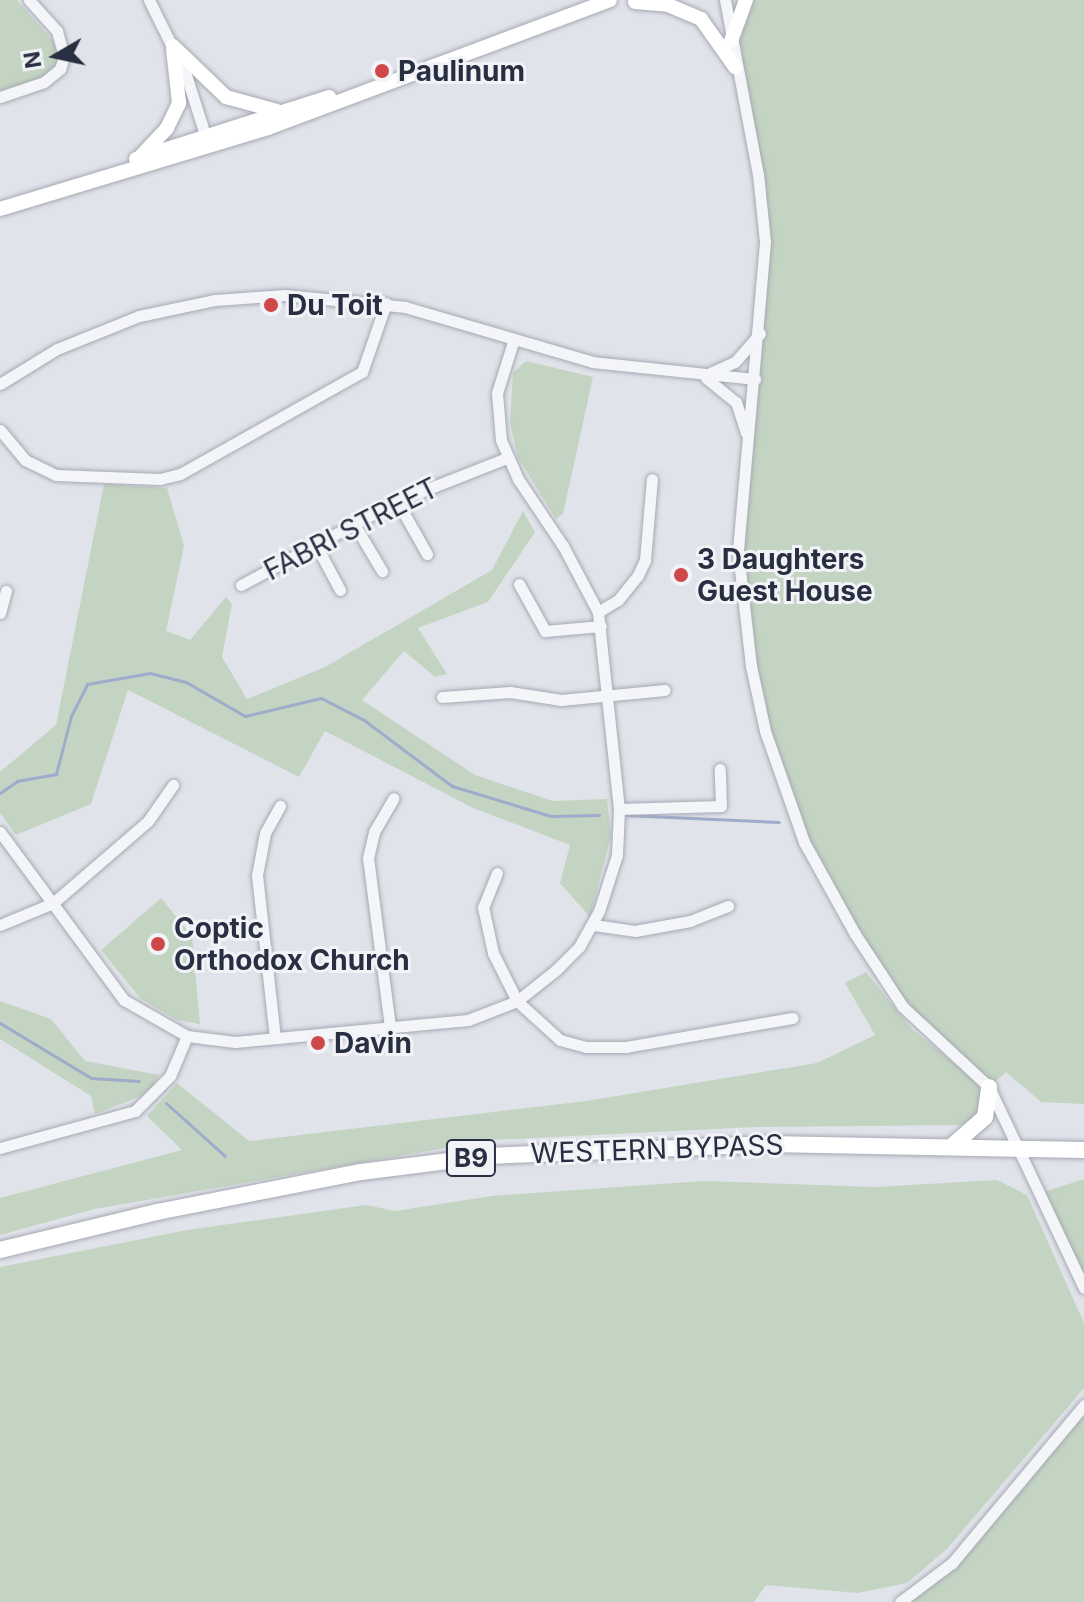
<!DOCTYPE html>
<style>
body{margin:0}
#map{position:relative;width:1084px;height:1602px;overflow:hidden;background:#e1e3ea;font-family:Inter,sans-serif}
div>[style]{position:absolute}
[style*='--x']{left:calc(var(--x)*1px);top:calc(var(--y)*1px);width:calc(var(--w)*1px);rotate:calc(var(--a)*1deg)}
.green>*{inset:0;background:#c4d4c2}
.stream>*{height:3px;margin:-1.5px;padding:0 1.5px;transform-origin:1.5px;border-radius:1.5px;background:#9cacca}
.roads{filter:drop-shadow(0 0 2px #a6a9b4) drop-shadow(0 0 2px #a6a9b4)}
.minor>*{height:11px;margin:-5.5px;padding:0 5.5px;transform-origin:5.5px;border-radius:5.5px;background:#f4f5f8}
.major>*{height:14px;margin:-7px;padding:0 7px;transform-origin:7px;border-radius:7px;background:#fff}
.highway>*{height:16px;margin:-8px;padding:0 8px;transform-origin:8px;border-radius:8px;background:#fff}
.dots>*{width:22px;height:22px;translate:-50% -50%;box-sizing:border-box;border:4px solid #f1f3f7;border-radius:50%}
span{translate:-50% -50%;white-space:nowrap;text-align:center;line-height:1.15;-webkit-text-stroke:6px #f1f3f7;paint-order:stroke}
.shield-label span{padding:2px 6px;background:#f1f3f7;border:2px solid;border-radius:6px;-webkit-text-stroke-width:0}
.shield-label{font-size:26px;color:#292f42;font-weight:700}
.poi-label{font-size:28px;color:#292f42;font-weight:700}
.left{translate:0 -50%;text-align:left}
.street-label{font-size:28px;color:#292f42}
.north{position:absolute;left:16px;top:16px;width:80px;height:80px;-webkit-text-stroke:6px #f1f3f7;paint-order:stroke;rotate:261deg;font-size:22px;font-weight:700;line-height:32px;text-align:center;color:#292f42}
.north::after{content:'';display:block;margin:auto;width:28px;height:36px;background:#292f42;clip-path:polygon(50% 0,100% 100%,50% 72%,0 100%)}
</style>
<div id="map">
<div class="green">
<i style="clip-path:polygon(0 0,17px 0,64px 53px,45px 77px,0 92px)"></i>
<i style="clip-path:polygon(746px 0,1084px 0,1084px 1104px,1041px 1102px,1006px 1072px,989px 1087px,903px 1007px,804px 842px,765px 731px,738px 552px,765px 242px,734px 28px)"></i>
<i style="clip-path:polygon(526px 361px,593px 377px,563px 514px,556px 519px,518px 458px,510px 423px,513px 373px)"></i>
<i style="clip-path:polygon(104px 484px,167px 488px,184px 546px,166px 631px,190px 640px,226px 597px,232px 604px,222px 657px,247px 699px,325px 667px,492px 570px,523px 511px,535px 532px,488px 602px,418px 628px,447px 674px,435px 677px,404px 651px,362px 700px,475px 775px,553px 801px,607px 799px,611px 836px,590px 917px,560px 883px,570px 845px,473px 808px,325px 731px,299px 777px,128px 690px,91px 804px,16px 835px,0 813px,0 772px,56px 725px)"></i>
<i style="clip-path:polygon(161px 898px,192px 936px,200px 1024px,177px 1020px,141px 999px,101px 950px)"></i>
<i style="clip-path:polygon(866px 972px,912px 1029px,982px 1086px,977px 1117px,966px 1125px,755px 1127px,491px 1140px,95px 1209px,0 1235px,0 1198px,182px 1150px,147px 1116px,177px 1083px,249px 1141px,586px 1101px,817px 1063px,875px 1035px,845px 983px)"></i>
<i style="clip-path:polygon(0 1001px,51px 1019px,85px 1061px,159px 1075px,149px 1093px,95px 1114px,91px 1096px,0 1039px)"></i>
<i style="clip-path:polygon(1084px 1179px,1084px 1288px,1041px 1193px)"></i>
<i style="clip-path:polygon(997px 1180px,1027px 1195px,1084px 1323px,1084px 1388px,947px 1549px,907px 1583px,858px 1593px,766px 1585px,754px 1602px,0 1602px,0 1267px,187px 1230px,366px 1205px,395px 1211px,492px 1196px,704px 1181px,875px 1187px)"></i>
<i style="clip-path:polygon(1084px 1405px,1084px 1602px,900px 1602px,935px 1578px)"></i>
</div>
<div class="stream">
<i style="--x:0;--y:793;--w:21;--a:-35"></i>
<i style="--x:17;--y:781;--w:40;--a:-10"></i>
<i style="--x:56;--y:774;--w:60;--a:-75.5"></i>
<i style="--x:71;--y:716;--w:36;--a:-63"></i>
<i style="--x:87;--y:684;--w:64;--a:-9.9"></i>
<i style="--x:150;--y:673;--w:37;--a:14"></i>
<i style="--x:186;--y:682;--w:68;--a:30"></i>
<i style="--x:245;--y:716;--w:78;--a:-13.3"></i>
<i style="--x:321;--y:698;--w:48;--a:27.1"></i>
<i style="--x:364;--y:720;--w:110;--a:36.9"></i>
<i style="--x:452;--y:786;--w:103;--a:16.9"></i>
<i style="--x:551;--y:816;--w:48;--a:-1.2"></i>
<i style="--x:626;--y:815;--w:153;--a:2.6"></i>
<i style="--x:0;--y:1023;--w:106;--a:31.1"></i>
<i style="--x:91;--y:1078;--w:48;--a:3.6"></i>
<i style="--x:166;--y:1103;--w:79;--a:41.9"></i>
</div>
<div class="roads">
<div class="minor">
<i style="--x:149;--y:0;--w:84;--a:63.7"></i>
<i style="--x:186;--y:75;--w:72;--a:72.3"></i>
<i style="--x:725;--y:0;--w:177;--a:79.3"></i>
<i style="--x:758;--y:174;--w:68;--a:84.1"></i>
<i style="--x:765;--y:242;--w:311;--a:95"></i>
<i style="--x:738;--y:552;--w:115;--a:83.5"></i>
<i style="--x:751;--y:666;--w:66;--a:77.8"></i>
<i style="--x:765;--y:731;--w:118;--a:70.6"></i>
<i style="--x:804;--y:842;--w:105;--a:61"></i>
<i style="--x:855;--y:934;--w:87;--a:56.7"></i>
<i style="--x:903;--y:1007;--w:117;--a:42.9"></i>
<i style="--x:989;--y:1087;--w:222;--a:64.7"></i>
<i style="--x:0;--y:97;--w:46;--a:-18.8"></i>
<i style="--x:44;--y:82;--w:21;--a:-39"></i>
<i style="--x:60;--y:69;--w:13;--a:-72"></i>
<i style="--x:64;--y:57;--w:27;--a:-105"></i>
<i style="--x:57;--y:31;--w:42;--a:-132.1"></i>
<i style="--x:710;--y:373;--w:27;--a:-24"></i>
<i style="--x:735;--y:362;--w:38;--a:-49"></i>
<i style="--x:706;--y:378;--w:38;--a:39"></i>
<i style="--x:736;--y:402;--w:32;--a:72"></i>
<i style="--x:0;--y:384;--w:67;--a:-31.6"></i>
<i style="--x:57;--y:349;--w:88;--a:-21.9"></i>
<i style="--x:139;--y:316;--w:78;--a:-11.9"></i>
<i style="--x:215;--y:300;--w:70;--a:-4.1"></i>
<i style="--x:285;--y:295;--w:121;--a:5.7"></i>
<i style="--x:405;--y:307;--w:196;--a:16.3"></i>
<i style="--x:593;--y:362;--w:163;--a:6"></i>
<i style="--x:0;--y:430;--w:39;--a:50"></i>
<i style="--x:25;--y:460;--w:34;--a:26"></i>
<i style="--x:56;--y:475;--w:104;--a:2.2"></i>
<i style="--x:160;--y:479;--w:21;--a:-14"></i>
<i style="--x:180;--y:474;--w:209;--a:-29.3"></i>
<i style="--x:362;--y:372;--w:73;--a:-70.8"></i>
<i style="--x:397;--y:501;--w:61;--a:60.5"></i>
<i style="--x:354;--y:524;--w:55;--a:59.2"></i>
<i style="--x:316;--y:545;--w:51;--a:61.9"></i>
<i style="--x:519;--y:584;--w:54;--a:61"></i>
<i style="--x:545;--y:631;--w:56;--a:-5.1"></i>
<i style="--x:241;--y:585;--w:177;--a:-28.3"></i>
<i style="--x:397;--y:501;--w:118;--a:-21.4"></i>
<i style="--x:598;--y:612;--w:23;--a:-31"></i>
<i style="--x:618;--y:600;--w:32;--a:-51"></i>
<i style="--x:638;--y:575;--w:17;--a:-65"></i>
<i style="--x:645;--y:560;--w:81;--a:-85.1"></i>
<i style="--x:0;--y:613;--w:23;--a:-75"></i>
<i style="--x:442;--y:697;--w:68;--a:-4.2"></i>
<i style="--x:510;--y:692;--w:52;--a:8.9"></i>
<i style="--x:561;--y:700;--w:104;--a:-5.5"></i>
<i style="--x:619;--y:809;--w:102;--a:-1.7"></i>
<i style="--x:721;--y:806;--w:37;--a:-92"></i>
<i style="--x:0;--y:832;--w:209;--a:53.6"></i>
<i style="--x:124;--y:1000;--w:73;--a:29.7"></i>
<i style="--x:187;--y:1036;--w:48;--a:7.1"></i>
<i style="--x:235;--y:1042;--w:234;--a:-5.4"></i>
<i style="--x:468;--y:1020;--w:53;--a:-21.2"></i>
<i style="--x:517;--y:1001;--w:50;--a:-38.5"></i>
<i style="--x:556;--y:970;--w:33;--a:-45"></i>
<i style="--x:579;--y:947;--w:41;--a:-60.9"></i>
<i style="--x:599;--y:911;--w:59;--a:-72.2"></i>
<i style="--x:617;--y:855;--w:46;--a:-87.5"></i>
<i style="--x:619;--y:809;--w:198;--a:-96.1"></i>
<i style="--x:598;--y:612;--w:75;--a:-117.9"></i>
<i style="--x:563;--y:546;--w:81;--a:-123.9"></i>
<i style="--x:518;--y:479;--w:43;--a:-113.6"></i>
<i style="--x:501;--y:440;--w:47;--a:-94.9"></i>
<i style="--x:497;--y:393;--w:53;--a:-72.6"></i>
<i style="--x:497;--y:873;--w:37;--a:112"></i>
<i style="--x:483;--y:907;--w:47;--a:77.7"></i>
<i style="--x:493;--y:953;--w:54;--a:63.4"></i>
<i style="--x:517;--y:1001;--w:58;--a:42.2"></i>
<i style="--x:560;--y:1040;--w:27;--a:15"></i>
<i style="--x:586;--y:1047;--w:40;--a:0"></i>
<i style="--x:626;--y:1047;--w:169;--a:-9.9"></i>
<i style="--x:0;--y:925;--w:57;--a:-22.5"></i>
<i style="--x:53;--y:903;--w:125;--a:-40.8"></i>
<i style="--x:148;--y:821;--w:44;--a:-55.2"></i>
<i style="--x:594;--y:925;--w:41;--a:8.3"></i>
<i style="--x:635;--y:931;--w:56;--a:-10.3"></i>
<i style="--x:690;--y:921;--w:41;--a:-21.5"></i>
<i style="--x:390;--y:1027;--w:170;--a:-97.4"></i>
<i style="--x:368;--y:858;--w:27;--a:-77"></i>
<i style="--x:374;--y:832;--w:39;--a:-60"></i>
<i style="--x:275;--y:1038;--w:164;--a:-96.3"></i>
<i style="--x:257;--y:875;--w:43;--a:-79.2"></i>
<i style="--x:265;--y:833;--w:31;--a:-61"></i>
<i style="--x:0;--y:1148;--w:140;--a:-15.3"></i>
<i style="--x:135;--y:1111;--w:49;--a:-45"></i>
<i style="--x:170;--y:1076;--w:43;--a:-67"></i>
<i style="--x:900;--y:1602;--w:65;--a:-36.9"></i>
<i style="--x:952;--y:1563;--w:206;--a:-50.1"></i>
</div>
<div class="major">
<i style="--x:635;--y:2;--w:33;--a:5"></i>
<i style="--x:668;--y:5;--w:36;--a:23"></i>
<i style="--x:701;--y:19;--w:59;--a:54.7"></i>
<i style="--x:731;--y:41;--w:44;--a:-69.9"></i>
<i style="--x:173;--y:46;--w:74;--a:43.9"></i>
<i style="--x:226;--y:97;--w:53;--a:15.4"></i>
<i style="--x:142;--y:155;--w:37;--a:-47"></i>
<i style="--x:167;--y:128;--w:28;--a:-64"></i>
<i style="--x:179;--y:103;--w:54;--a:-96.3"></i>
<i style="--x:136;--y:159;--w:203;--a:-17.8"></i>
<i style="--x:0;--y:209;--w:280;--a:-16.8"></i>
<i style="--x:268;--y:128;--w:365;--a:-20.5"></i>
</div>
<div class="highway">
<i style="--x:951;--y:1147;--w:45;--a:-41.4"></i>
<i style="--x:985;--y:1117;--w:30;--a:-82"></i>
<i style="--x:0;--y:1250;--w:162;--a:-13.6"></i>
<i style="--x:157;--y:1212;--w:208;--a:-11.1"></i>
<i style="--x:361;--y:1172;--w:127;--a:-7.2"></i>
<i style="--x:487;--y:1156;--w:281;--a:-2.4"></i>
<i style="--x:768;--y:1144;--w:316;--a:1.1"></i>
</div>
</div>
<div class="dots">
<i style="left:382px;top:71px;background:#ce4749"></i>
<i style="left:271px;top:305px;background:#ce4749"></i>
<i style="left:681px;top:575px;background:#ce4749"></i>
<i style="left:158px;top:944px;background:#ce4749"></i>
<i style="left:318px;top:1043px;background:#ce4749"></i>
</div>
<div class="shield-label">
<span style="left:471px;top:1158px">B9</span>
</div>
<div class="poi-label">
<span class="left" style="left:398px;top:71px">Paulinum</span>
<span class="left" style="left:287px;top:305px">Du Toit</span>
<span class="left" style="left:697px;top:575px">3 Daughters<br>Guest House</span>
<span class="left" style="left:174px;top:944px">Coptic<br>Orthodox Church</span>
<span class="left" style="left:334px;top:1043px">Davin</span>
</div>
<div class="street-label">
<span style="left:351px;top:529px;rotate:-27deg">FABRI STREET</span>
<span style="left:657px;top:1149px;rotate:-2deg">WESTERN BYPASS</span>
</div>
<div class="north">N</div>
</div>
